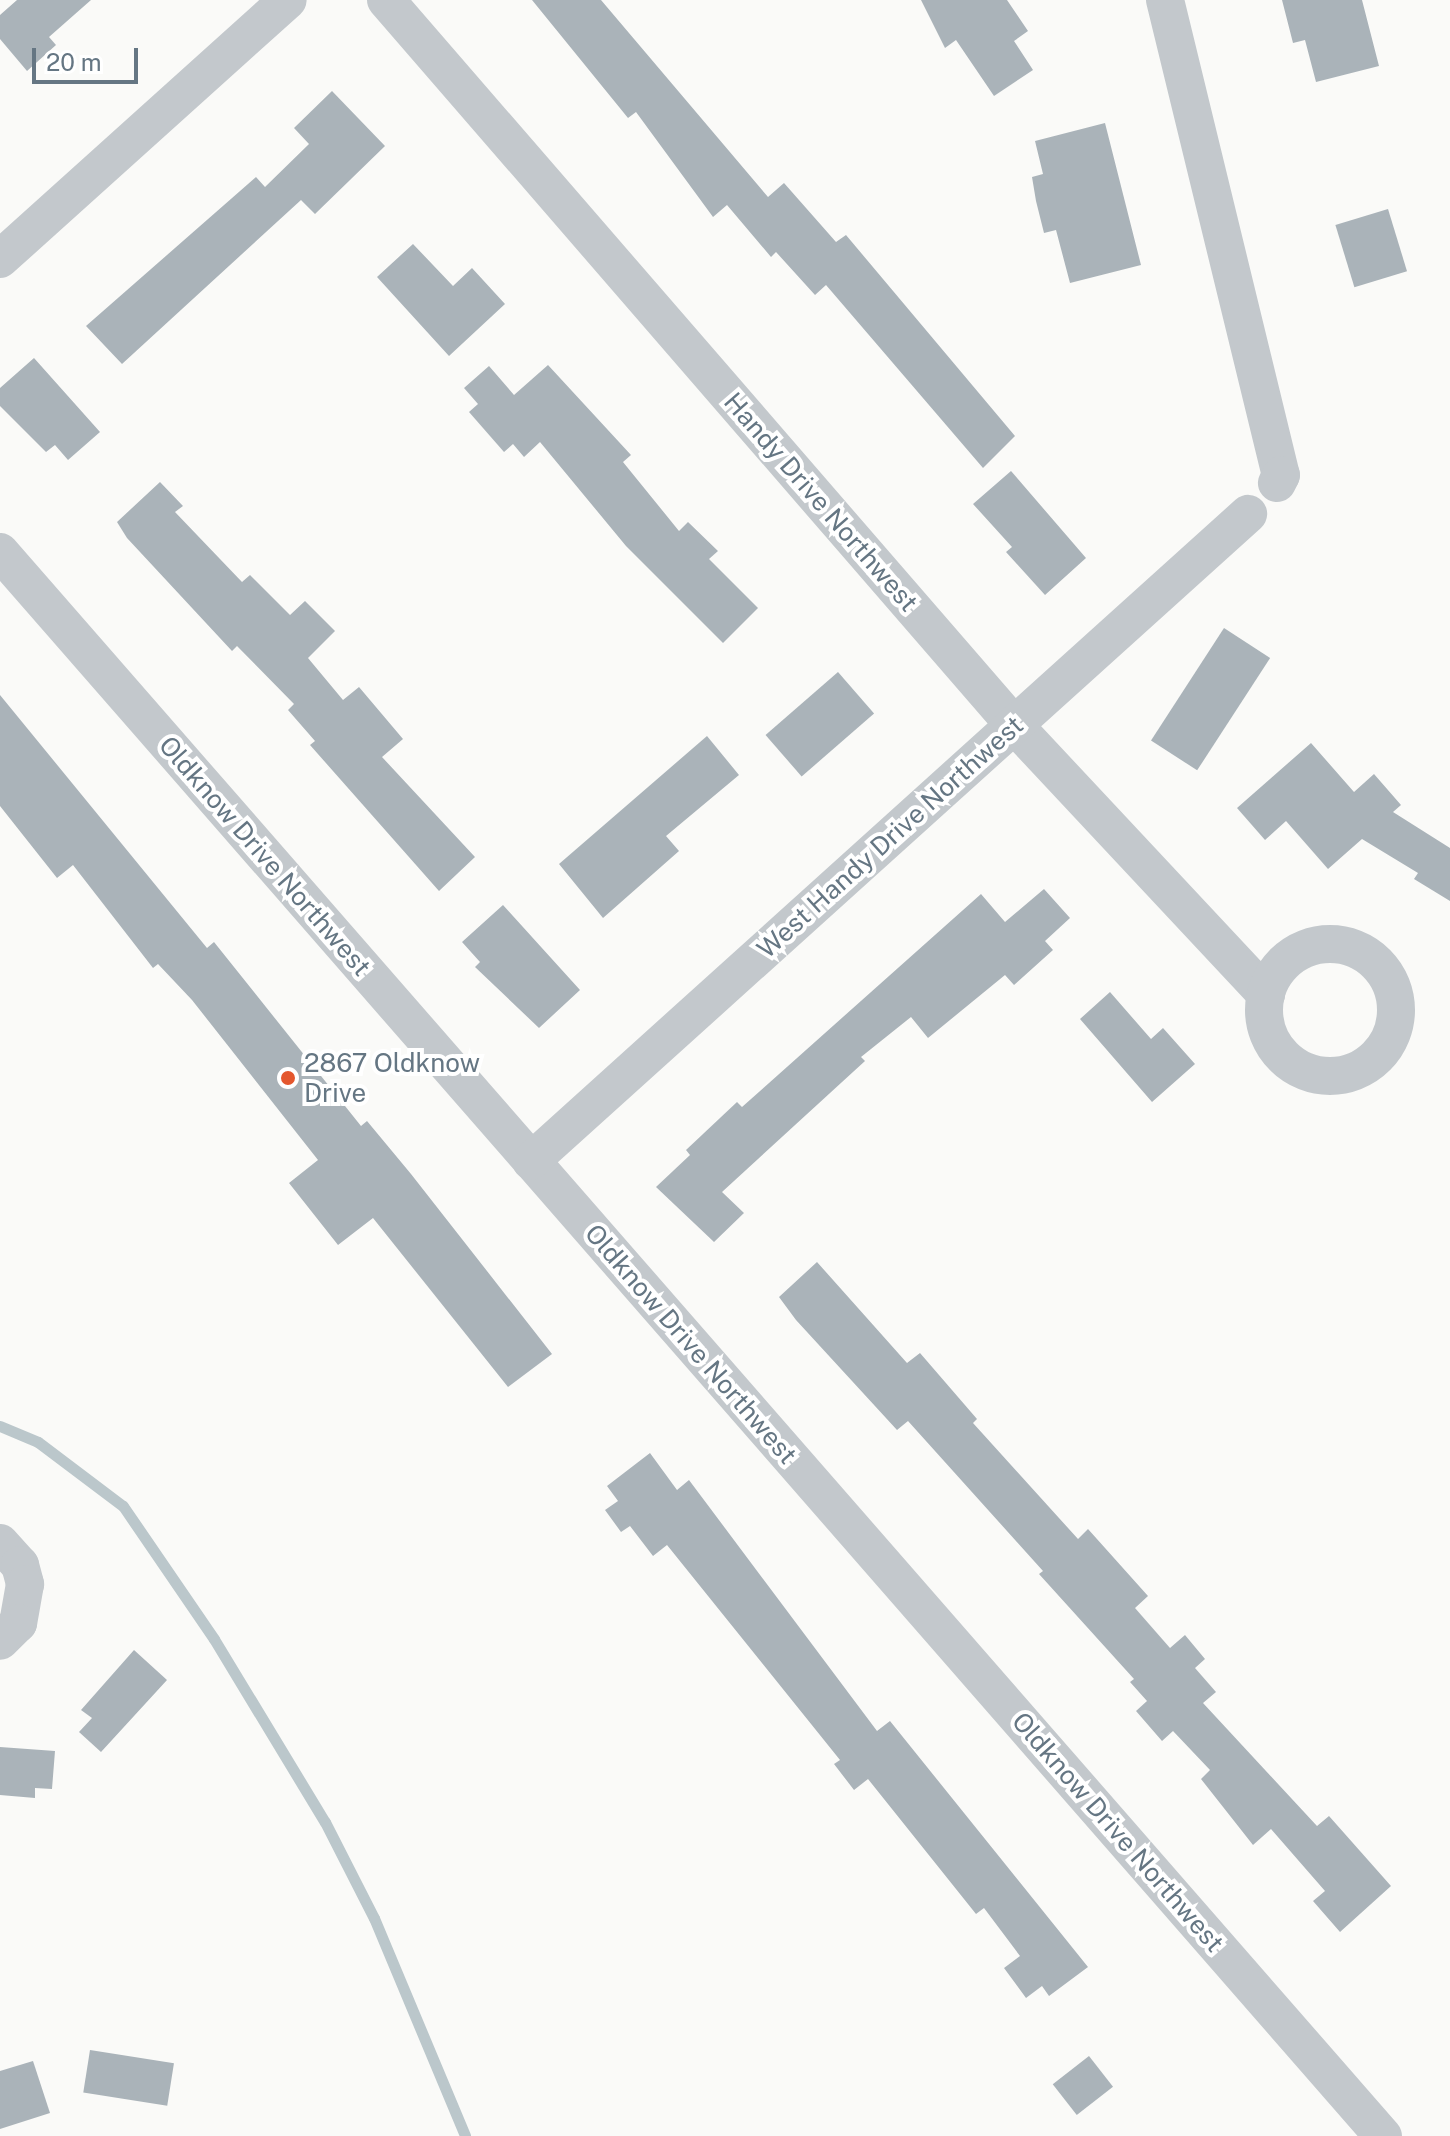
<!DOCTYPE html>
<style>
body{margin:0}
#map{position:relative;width:1450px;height:2136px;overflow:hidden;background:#fafaf8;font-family:"Public Sans",sans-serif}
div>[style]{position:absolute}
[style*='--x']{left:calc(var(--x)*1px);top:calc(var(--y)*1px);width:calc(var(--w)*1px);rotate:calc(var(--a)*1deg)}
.stream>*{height:11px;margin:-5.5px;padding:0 5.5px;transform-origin:5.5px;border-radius:5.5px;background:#bbc7cb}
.building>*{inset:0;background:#aab3b9;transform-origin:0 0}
.minor>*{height:38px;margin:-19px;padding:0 19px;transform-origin:19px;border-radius:19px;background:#c3c8cc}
.minor>.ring{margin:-19px;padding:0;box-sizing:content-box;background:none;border:38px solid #c3c8cc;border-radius:50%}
.dots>*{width:22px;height:22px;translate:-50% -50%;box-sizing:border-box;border:4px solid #fff;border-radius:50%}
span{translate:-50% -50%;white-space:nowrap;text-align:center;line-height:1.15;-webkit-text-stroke:8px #fff;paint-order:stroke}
.street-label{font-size:26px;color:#657683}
.poi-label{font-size:26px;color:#657683}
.left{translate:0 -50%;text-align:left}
.scale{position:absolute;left:32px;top:48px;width:106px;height:36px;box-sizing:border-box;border:4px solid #657683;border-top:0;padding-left:10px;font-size:24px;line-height:28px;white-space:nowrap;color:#657683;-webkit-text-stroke:6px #fff;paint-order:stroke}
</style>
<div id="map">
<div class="stream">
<i style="--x:0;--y:1426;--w:41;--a:22.8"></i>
<i style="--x:38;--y:1442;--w:106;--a:37"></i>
<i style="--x:123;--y:1506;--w:161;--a:55.6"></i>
<i style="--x:214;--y:1639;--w:214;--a:58.8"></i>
<i style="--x:325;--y:1822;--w:108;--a:63"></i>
<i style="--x:374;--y:1918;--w:236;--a:67.3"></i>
</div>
<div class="building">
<i style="clip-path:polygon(17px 0,91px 0,49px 37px,56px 45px,27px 71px,0 39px,0 15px)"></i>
<i style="clip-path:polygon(532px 0,601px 0,768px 197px,784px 183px,836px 242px,846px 235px,1015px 436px,983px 468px,826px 285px,815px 295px,776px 252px,771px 257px,727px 205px,713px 217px,636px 112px,628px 118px)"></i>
<i style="clip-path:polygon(921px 0,1007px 0,1028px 31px,1014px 41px,1033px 70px,994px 96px,956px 40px,945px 48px)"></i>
<i style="clip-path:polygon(1282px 0,1362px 0,1379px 66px,1316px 82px,1305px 40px,1293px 43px)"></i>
<i style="clip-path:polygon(332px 91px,385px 146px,315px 214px,301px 200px,122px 364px,86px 326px,256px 177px,265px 187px,309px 144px,294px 128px)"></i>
<i style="clip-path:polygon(1105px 123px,1141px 265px,1070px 283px,1056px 230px,1044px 233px,1036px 201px,1032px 177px,1043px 174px,1035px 141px)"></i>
<i style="left:1388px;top:209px;width:65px;height:55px;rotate:73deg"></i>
<i style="clip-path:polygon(413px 244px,453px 286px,472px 268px,505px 304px,449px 356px,377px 277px)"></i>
<i style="clip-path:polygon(34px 358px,100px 432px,68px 460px,55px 445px,46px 452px,0 406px,0 388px)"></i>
<i style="clip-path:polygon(548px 365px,631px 455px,623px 462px,679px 531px,688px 522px,718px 551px,709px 559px,758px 608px,723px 643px,626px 546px,540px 442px,524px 457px,513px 444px,504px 452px,469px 412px,478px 404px,464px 388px,489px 366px,514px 395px)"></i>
<i style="clip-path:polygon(1011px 471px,1086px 558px,1045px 595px,1006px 552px,1012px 547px,973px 504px)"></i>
<i style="clip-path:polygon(160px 482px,183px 506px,175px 512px,242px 582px,250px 575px,290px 615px,305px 601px,335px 631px,308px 658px,343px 700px,359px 687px,403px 739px,382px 757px,475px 857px,439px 891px,310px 745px,315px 741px,288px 710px,294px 704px,237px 646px,232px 651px,127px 538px,117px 522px)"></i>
<i style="left:1224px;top:628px;width:55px;height:134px;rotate:33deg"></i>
<i style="left:838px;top:672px;width:55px;height:96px;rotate:49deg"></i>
<i style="clip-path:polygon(0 695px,207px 948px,214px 942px,361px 1126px,367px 1121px,411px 1174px,552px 1354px,508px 1387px,373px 1218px,338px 1245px,289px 1183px,318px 1160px,192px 1000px,158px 964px,153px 968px,73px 865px,57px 878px,0 806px)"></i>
<i style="clip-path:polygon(707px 736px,739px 775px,666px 836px,679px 851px,603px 918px,559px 864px)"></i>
<i style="clip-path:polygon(1311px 743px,1354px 792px,1374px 774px,1401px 805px,1393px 812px,1450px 848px,1450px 901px,1414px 879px,1418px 873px,1362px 839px,1328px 869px,1286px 821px,1265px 840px,1237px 808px)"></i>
<i style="clip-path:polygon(1044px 889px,1070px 918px,1045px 941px,1053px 950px,1014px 985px,1005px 975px,928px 1038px,911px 1017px,861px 1057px,865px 1061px,722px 1192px,744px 1213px,714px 1242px,656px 1187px,690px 1155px,686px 1150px,737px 1102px,742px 1107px,981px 894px,1005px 922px)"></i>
<i style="clip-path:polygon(503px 905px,580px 990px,539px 1028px,475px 967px,480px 962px,462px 942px)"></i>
<i style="clip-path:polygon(1110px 992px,1151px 1039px,1163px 1028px,1195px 1064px,1152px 1102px,1080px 1019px)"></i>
<i style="clip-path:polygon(817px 1262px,907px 1363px,920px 1353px,977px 1419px,973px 1423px,1078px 1539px,1088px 1529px,1148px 1596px,1135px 1608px,1170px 1648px,1185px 1635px,1205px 1659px,1195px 1668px,1216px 1692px,1203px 1703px,1317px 1826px,1329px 1816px,1391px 1886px,1340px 1932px,1313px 1901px,1325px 1891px,1271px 1829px,1253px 1845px,1201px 1779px,1210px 1770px,1173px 1731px,1162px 1741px,1136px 1711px,1147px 1701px,1130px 1682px,1134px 1679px,1039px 1574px,1043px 1571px,908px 1421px,897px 1430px,796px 1320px,779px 1297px)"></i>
<i style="clip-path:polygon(650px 1453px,677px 1490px,689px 1480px,877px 1731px,890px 1721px,1088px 1967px,1049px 1996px,1042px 1986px,1026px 1998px,1004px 1968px,1020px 1956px,984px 1908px,976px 1914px,868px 1779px,854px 1790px,834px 1764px,840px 1760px,667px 1545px,653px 1556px,630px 1526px,621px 1532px,605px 1510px,618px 1501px,607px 1486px)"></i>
<i style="clip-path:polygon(134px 1650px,167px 1680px,101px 1752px,79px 1732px,92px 1718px,81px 1710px)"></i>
<i style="clip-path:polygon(0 1747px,55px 1751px,52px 1789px,35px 1788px,35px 1798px,0 1795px)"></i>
<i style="left:90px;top:2050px;width:85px;height:43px;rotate:9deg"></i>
<i style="left:1089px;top:2056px;width:39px;height:46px;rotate:52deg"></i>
<i style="clip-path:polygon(33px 2061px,50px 2113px,0 2129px,0 2071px)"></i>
</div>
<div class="minor">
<i style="--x:386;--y:0;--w:959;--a:49.1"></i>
<i style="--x:1014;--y:725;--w:369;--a:46.9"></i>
<i style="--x:1165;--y:0;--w:489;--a:76.3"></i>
<i style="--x:1281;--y:475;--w:9;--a:117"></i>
<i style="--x:0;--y:259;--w:387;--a:-42"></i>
<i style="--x:0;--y:552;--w:2103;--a:48.88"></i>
<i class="ring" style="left:1264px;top:944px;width:94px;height:94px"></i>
<i style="--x:531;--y:1161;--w:966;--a:-42.06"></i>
<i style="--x:0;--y:1543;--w:30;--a:48"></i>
<i style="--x:20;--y:1565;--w:20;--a:75"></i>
<i style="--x:25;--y:1584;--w:40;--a:100"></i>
<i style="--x:18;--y:1623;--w:25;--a:135"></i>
</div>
<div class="dots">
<i style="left:288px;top:1078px;background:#e4572e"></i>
</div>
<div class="street-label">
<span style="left:821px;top:502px;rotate:49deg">Handy Drive Northwest</span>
<span style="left:890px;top:837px;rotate:-42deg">West Handy Drive Northwest</span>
<span style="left:265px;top:856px;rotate:49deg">Oldknow Drive Northwest</span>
<span style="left:691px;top:1344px;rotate:49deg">Oldknow Drive Northwest</span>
<span style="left:1118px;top:1832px;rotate:49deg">Oldknow Drive Northwest</span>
</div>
<div class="poi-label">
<span class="left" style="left:304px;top:1078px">2867 Oldknow<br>Drive</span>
</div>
<div class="scale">20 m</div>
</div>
